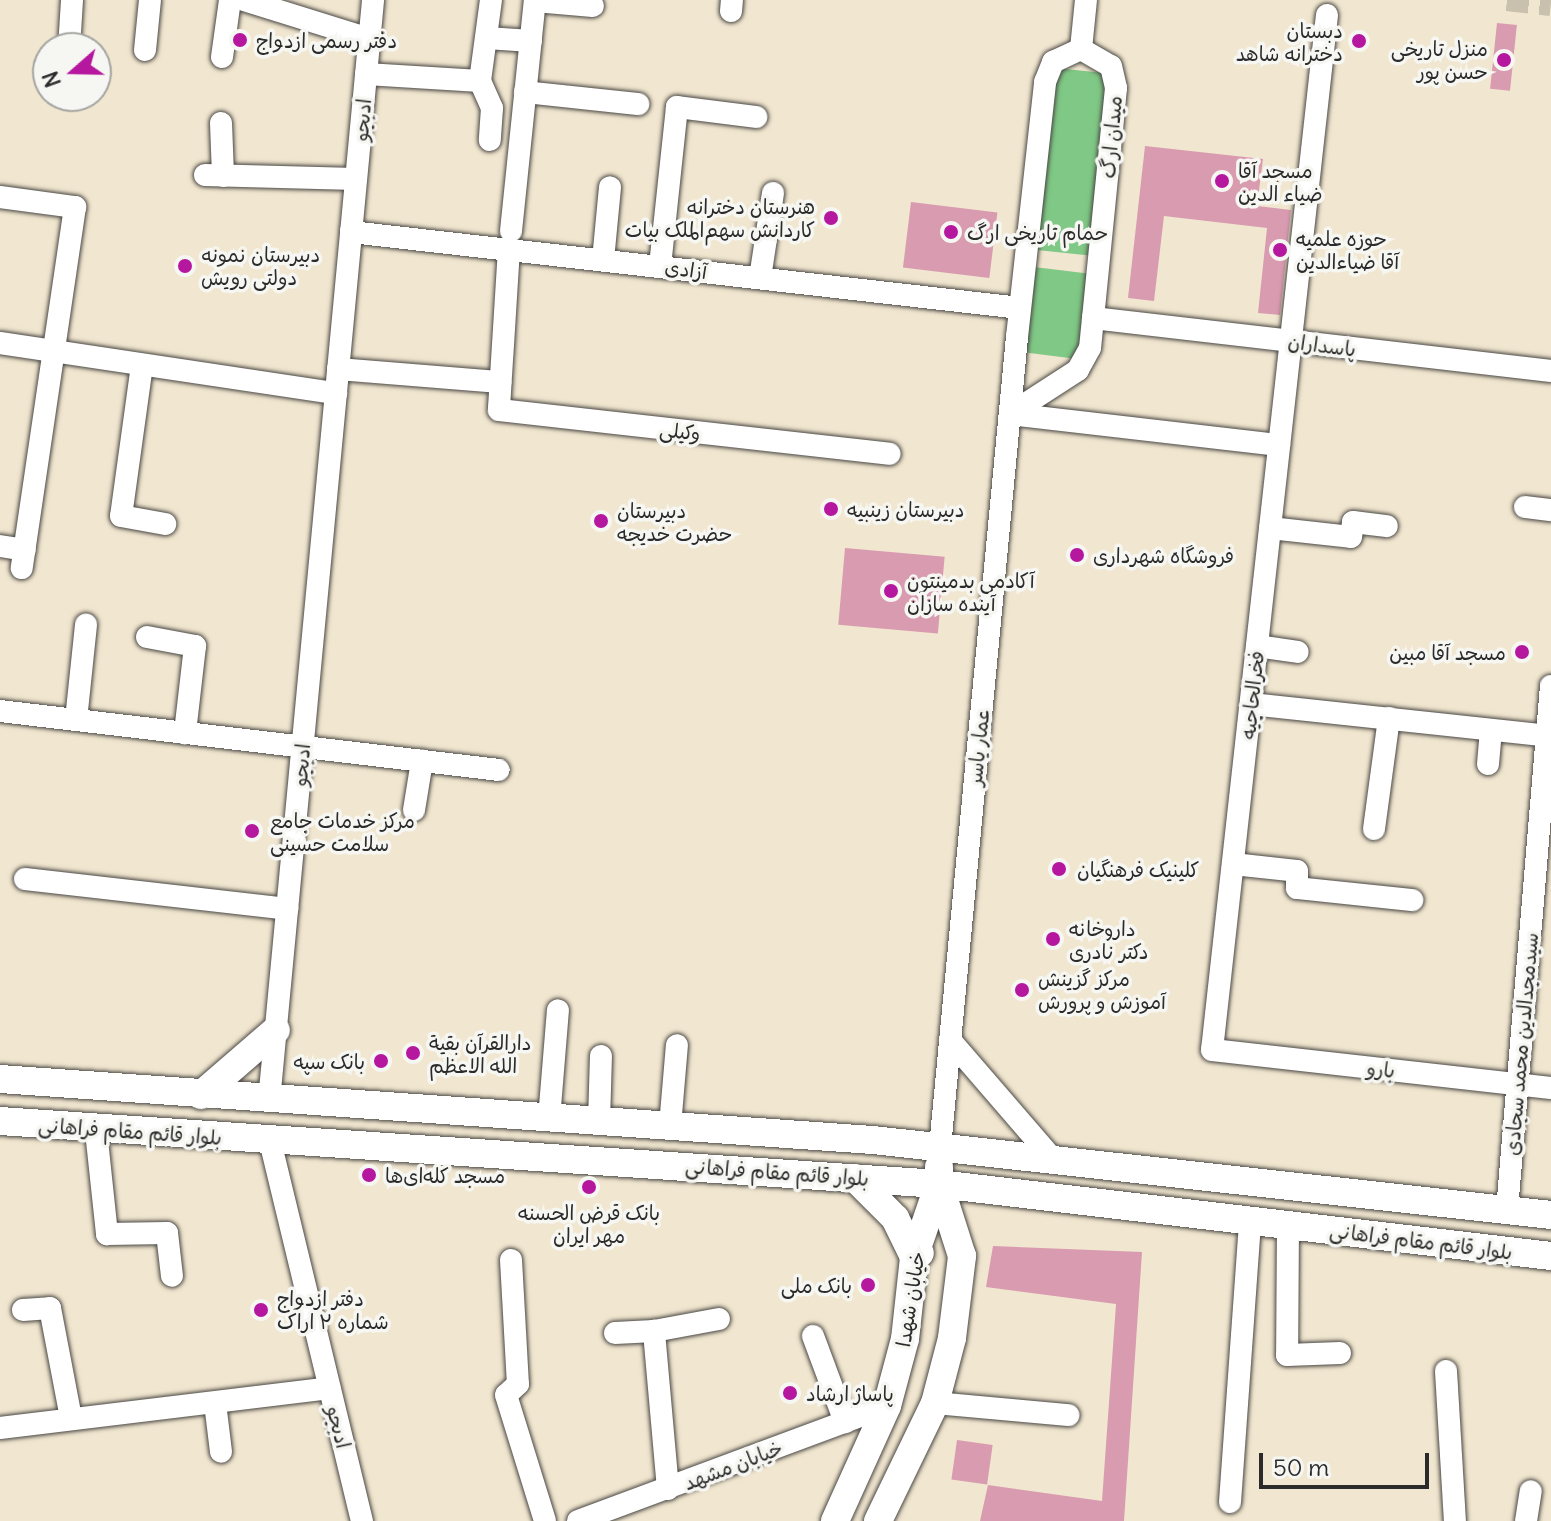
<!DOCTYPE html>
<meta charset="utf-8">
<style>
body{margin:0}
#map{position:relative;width:1551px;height:1521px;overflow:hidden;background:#f1e6cf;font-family:Delius,"Playpen Sans Arabic",sans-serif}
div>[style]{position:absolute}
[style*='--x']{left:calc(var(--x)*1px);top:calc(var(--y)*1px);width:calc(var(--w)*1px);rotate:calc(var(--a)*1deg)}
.green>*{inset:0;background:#7fc885;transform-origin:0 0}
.building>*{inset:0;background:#d99bb0;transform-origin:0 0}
.minor-tunnel>*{height:22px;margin-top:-11px;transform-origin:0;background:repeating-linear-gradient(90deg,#c9c1ae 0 22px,transparent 0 33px)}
.roads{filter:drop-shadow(0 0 2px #494744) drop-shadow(0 0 2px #494744)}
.minor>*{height:22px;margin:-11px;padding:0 11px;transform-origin:11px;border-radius:11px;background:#fff}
.major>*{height:28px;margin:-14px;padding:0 14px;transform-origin:14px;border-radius:14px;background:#fff}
.dots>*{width:22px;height:22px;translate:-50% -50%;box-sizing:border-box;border:4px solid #f6f6f2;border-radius:50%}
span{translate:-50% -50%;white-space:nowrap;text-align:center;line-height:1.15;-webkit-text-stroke:7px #f6f6f2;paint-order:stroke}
.poi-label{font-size:20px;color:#2b2b2b}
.right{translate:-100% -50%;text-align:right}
.left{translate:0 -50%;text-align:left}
.street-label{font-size:20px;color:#2b2b2b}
.north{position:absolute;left:32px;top:32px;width:80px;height:80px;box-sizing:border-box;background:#f6f6f2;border:2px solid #a5a5a2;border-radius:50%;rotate:250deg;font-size:22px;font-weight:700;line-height:32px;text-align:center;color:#2b2b2b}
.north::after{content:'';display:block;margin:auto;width:28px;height:36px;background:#b5179e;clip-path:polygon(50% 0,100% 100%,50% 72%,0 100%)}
.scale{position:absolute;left:1259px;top:1453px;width:170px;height:36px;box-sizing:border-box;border:4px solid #2b2b2b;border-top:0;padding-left:10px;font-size:24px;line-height:28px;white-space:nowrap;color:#2b2b2b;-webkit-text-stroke:6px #f6f6f2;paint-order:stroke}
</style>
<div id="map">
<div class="green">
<i style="left:1056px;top:68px;width:53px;height:183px;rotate:6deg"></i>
<i style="left:1034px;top:267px;width:54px;height:86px;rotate:7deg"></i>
</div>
<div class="building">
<i style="left:1497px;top:23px;width:20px;height:66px;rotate:6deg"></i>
<i style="clip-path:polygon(1145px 146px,1263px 159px,1257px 206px,1291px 210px,1280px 315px,1258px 313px,1267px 228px,1164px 216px,1154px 301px,1128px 298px)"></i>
<i style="left:911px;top:202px;width:87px;height:66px;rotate:7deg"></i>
<i style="left:845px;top:548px;width:100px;height:77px;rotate:5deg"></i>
<i style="clip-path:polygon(993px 1246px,1142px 1252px,1124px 1521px,980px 1521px,988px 1485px,1102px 1501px,1116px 1304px,986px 1287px)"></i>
<i style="left:957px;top:1440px;width:36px;height:40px;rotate:8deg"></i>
</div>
<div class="minor-tunnel">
<i style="--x:1507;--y:0;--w:44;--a:6.5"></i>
</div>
<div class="roads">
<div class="minor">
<i style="--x:244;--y:0;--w:131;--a:17.3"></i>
<i style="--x:535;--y:1;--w:58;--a:4.9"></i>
<i style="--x:731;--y:11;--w:11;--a:-85"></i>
<i style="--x:1327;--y:15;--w:1041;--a:96.34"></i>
<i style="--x:1212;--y:1050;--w:341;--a:6.4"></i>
<i style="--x:487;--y:38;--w:44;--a:3.9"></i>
<i style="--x:69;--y:48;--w:48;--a:-86.4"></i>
<i style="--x:1081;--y:49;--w:49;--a:-84.2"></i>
<i style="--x:145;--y:50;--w:50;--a:-84.3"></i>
<i style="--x:222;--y:57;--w:58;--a:-82"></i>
<i style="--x:366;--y:74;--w:114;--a:3.5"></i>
<i style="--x:480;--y:81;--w:82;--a:-82.3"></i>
<i style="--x:480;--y:81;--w:30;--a:66"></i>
<i style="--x:492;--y:108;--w:32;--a:94"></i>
<i style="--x:525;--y:92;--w:114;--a:6.1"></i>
<i style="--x:221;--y:123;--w:53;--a:87.8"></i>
<i style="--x:205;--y:175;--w:151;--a:1.5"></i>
<i style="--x:0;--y:197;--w:76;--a:7.6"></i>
<i style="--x:75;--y:207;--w:365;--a:98.4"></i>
<i style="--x:511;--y:231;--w:232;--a:-84.1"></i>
<i style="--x:351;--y:232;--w:673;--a:6.48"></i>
<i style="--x:509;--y:249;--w:161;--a:93.6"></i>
<i style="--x:499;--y:410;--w:393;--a:6.4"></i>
<i style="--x:603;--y:260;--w:73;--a:-84.5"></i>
<i style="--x:660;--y:266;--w:160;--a:-83.9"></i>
<i style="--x:677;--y:107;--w:80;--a:7.2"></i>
<i style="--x:760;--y:278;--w:86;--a:-81.3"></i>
<i style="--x:1093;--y:318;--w:461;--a:6.6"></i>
<i style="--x:0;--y:343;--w:340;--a:8.5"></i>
<i style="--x:142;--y:365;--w:152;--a:97.9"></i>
<i style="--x:121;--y:516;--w:45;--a:10.3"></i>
<i style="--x:338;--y:369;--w:163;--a:4.6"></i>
<i style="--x:1010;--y:414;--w:271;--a:6.6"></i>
<i style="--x:1525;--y:507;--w:26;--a:7"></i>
<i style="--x:1270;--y:528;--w:81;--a:6.3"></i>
<i style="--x:1351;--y:537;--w:15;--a:-82"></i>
<i style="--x:1353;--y:522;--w:34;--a:7"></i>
<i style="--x:0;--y:546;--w:25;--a:9"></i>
<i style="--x:147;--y:637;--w:49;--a:10.6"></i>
<i style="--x:195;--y:646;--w:88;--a:96.6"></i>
<i style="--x:1257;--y:646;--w:41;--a:8.3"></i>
<i style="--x:1251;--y:704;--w:302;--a:6.1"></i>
<i style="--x:0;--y:711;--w:502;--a:6.74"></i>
<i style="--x:76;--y:720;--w:96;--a:-84"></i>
<i style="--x:1488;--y:764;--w:34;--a:-85"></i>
<i style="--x:414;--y:810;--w:50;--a:-80.7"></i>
<i style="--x:1374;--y:829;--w:112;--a:-82.3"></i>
<i style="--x:1233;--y:864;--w:64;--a:6.2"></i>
<i style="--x:1297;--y:871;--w:17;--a:90"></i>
<i style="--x:1297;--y:888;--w:116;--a:6"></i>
<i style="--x:25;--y:879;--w:264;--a:6.5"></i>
<i style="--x:950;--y:1040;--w:156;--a:49.2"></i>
<i style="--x:269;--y:1101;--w:1106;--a:-84.6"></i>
<i style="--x:549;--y:1119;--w:109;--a:-85.3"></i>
<i style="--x:599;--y:1122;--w:66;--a:-88.3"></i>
<i style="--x:670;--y:1126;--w:81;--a:-85.1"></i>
<i style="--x:96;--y:1131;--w:104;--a:83.9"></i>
<i style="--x:107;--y:1234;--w:60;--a:-1"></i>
<i style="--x:167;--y:1233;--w:43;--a:83.4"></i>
<i style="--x:270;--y:1141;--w:391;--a:76.4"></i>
<i style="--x:940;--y:1147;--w:814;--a:-84.57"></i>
<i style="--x:1017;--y:337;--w:257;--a:-83.7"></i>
<i style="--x:1045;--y:82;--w:22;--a:-68"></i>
<i style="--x:1053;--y:62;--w:31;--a:-25"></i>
<i style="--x:1081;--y:49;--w:34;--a:30"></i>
<i style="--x:1111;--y:66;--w:23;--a:77"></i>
<i style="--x:1116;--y:88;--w:261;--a:95.7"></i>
<i style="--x:1090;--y:348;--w:25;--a:119"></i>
<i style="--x:1078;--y:370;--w:81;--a:147.1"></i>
<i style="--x:1507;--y:1210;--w:526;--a:-85.2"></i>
<i style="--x:1288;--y:1225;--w:130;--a:90.4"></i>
<i style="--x:1287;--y:1355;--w:53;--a:-2.2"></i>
<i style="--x:511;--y:1260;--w:124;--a:86.8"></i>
<i style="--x:518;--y:1384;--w:16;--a:137"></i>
<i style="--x:506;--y:1395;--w:132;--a:72.8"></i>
<i style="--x:23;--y:1310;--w:27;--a:-4"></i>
<i style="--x:50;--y:1308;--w:112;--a:79.2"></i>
<i style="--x:615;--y:1333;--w:39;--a:-3"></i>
<i style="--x:813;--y:1336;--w:92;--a:69.6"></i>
<i style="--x:1446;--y:1371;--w:150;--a:86.6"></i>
<i style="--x:215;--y:1403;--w:49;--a:83"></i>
<i style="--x:935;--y:1403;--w:134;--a:5.2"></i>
<i style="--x:0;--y:1428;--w:332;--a:-6.9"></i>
<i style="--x:668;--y:1489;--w:159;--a:-95.1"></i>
<i style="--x:654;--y:1331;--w:66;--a:-10.5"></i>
<i style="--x:1230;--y:1502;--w:282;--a:-85.9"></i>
<i style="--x:578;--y:1521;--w:330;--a:-20.4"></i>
<i style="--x:1526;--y:1521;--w:30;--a:-81"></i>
</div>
<div class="major">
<i style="--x:0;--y:1079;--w:875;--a:4"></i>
<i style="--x:873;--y:1140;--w:682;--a:6.31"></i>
<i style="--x:201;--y:1095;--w:99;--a:-40.9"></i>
<i style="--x:0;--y:1121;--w:941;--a:3.84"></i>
<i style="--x:939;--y:1184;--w:616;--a:6.71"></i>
<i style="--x:855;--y:1178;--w:57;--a:45"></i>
<i style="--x:895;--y:1218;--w:43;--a:64"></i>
<i style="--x:914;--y:1257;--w:7;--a:-34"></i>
<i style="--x:835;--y:1521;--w:126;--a:-65.7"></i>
<i style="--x:887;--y:1406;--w:69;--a:-75"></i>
<i style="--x:905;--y:1339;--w:82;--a:-83.7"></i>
<i style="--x:914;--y:1257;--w:77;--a:-71.1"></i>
<i style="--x:939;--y:1184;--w:17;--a:-90"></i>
<i style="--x:878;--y:1521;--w:131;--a:-64.2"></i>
<i style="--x:935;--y:1403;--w:67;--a:-75.3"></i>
<i style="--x:952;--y:1338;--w:83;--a:-83"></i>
<i style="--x:962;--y:1256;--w:76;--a:-107.7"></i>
</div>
</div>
<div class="dots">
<i style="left:240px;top:40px;background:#b5179e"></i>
<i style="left:1359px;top:41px;background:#b5179e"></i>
<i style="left:1504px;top:60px;background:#b5179e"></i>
<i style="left:1222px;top:181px;background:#b5179e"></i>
<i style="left:831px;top:218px;background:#b5179e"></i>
<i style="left:951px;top:232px;background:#b5179e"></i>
<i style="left:1280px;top:250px;background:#b5179e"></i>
<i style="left:185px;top:266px;background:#b5179e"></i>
<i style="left:831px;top:509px;background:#b5179e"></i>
<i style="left:601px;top:521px;background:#b5179e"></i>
<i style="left:1077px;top:555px;background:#b5179e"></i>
<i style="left:891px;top:591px;background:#b5179e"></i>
<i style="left:1522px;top:652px;background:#b5179e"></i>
<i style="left:252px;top:831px;background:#b5179e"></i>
<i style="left:1059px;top:869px;background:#b5179e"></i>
<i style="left:1053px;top:939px;background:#b5179e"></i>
<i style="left:1022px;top:990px;background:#b5179e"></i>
<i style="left:413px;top:1053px;background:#b5179e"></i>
<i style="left:381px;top:1061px;background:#b5179e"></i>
<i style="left:369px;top:1175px;background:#b5179e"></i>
<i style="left:589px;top:1187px;background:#b5179e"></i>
<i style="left:868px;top:1285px;background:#b5179e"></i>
<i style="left:261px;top:1310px;background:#b5179e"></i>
<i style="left:790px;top:1393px;background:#b5179e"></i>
</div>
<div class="poi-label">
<span class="right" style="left:1343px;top:42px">دبستان<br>دخترانه شاهد</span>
<span class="left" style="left:256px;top:40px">دفتر رسمی ازدواج</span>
<span class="right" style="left:1488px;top:60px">منزل تاریخی<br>حسن پور</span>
<span class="left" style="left:1238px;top:182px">مسجد آقا<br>ضیاء الدین</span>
<span class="right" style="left:815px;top:218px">هنرستان دخترانه<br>کاردانش سهم‌الملک بیات</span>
<span class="left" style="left:967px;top:232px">حمام تاریخی ارگ</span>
<span class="left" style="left:1296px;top:250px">حوزه علمیه<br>آقا ضیاءالدین</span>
<span class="left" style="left:201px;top:266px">دبیرستان نمونه<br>دولتی رویش</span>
<span class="left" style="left:847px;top:509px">دبیرستان زینبیه</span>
<span class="left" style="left:617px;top:522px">دبیرستان<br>حضرت خدیجه</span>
<span class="left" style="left:1093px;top:555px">فروشگاه شهرداری</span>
<span class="left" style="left:907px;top:592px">آکادمی بدمینتون<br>آینده سازان</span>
<span class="right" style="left:1506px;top:652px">مسجد آقا مبین</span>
<span class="left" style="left:270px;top:832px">مرکز خدمات جامع<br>سلامت حسینی</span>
<span class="left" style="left:1077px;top:869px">کلینیک فرهنگیان</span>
<span class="left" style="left:1069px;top:940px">داروخانه<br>دکتر نادری</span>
<span class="left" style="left:1038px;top:990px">مرکز گزینش<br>آموزش و پرورش</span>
<span class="left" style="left:429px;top:1054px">دارالقرآن بقیة<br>الله الاعظم</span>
<span class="right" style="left:365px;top:1061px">بانک سپه</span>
<span class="left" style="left:385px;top:1175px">مسجد کله‌ای‌ها</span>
<span style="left:589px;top:1224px">بانک قرض الحسنه<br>مهر ایران</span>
<span class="right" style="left:852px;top:1285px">بانک ملی</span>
<span class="left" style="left:277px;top:1310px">دفتر ازدواج<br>شماره ۲ اراک</span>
<span class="left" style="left:806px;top:1393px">پاساژ ارشاد</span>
</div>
<div class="street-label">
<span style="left:362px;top:120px;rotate:-85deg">ادبجو</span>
<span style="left:1111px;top:137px;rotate:-85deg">میدان ارگ</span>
<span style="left:686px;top:269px;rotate:7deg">آزادی</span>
<span style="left:1322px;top:345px;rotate:7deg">پاسداران</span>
<span style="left:680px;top:431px;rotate:6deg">وکیلی</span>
<span style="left:1252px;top:695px;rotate:-84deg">فخرالحاجیه</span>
<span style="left:978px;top:747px;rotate:-84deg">عمار یاسر</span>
<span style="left:301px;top:765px;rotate:-85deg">ادبجو</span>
<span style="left:1521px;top:1044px;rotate:-85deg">سیدمجدالدین محمد سجادی</span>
<span style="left:1381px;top:1069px;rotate:6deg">بارو</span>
<span style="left:130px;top:1131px;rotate:4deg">بلوار قائم مقام فراهانی</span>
<span style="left:777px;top:1172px;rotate:4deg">بلوار قائم مقام فراهانی</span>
<span style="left:1421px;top:1241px;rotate:7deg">بلوار قائم مقام فراهانی</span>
<span style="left:910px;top:1299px;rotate:-81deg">خیابان شهدا</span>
<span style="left:339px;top:1427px;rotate:76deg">ادبجو</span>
<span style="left:733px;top:1465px;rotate:-21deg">خیابان مشهد</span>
</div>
<div class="north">N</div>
<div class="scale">50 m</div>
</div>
